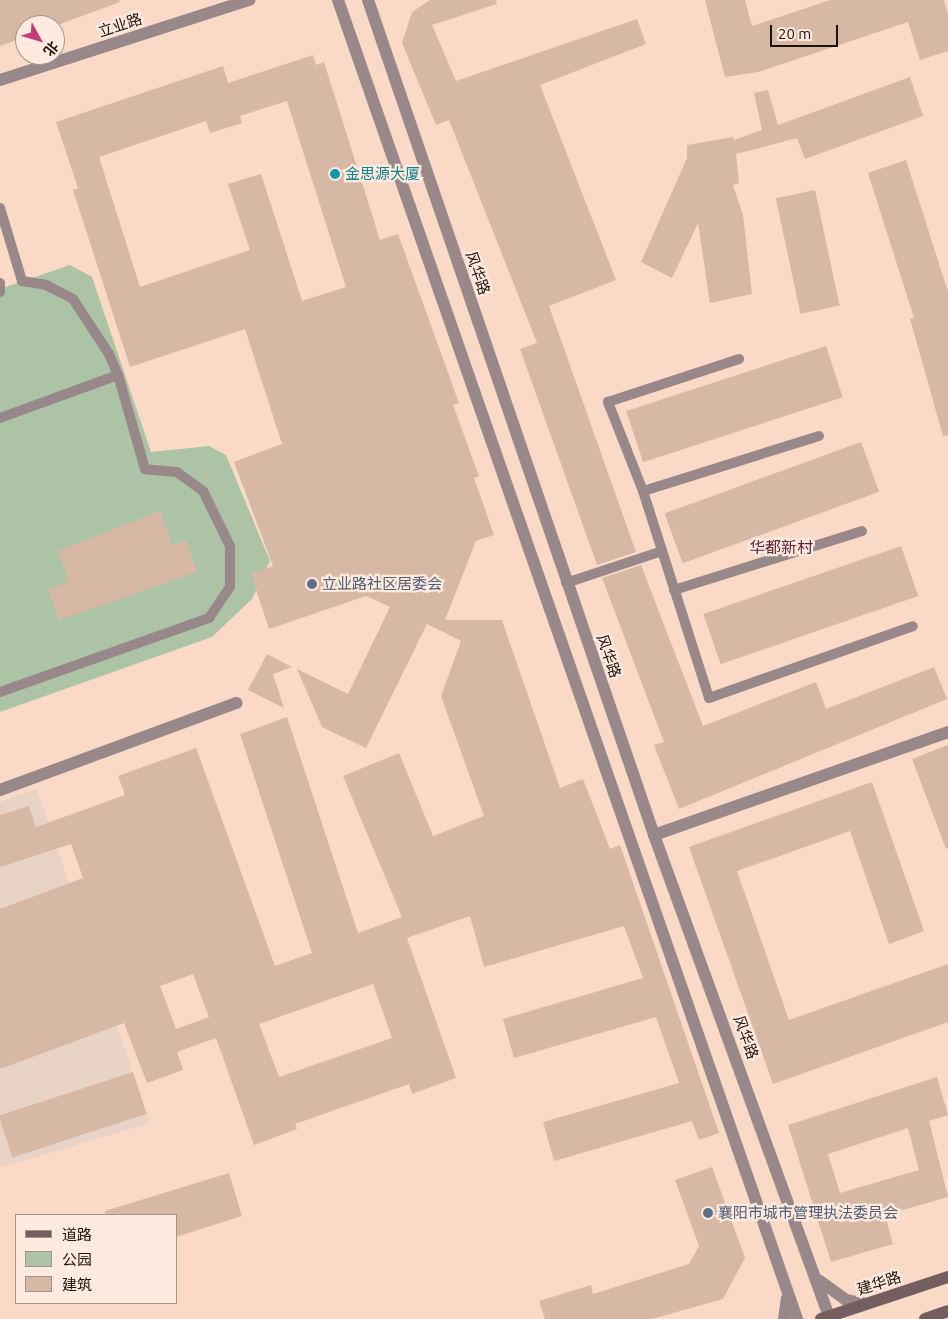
<!DOCTYPE html>
<meta charset="utf-8">
<style>
body{margin:0}
#map{position:relative;width:948px;height:1319px;overflow:hidden;background:#fadac6;font-family:Ubuntu,"Noto Sans SC",sans-serif}
div>[style]{position:absolute}
[style*='--x']{left:calc(var(--x)*1px);top:calc(var(--y)*1px);width:calc(var(--w)*1px);rotate:calc(var(--a)*1deg)}
.commercial>*{inset:0;background:#e9d3c6}
.green>*{inset:0;background:#acc3a5}
.building>*{inset:0;background:#d6b8a4;transform-origin:0 0}
.service>*{height:10px;margin:-5px;padding:0 5px;transform-origin:5px;border-radius:5px;background:#988889}
.minor>*{height:12px;margin:-6px;padding:0 6px;transform-origin:6px;border-radius:6px;background:#988889}
.tertiary>*{height:12px;margin:-6px;padding:0 6px;transform-origin:6px;border-radius:6px;background:#988889}
.secondary>*{height:12px;margin:-6px;padding:0 6px;transform-origin:6px;border-radius:6px;background:#755e5f}
.dots>*{width:14px;height:14px;translate:-50% -50%;box-sizing:border-box;border:2px solid #feeade;border-radius:50%}
span{translate:-50% -50%;white-space:nowrap;text-align:center;line-height:1.15;-webkit-text-stroke:4.5px #feeade;paint-order:stroke}
.street-label{font-size:15px;color:#1d120b}
.culture-label{font-size:15px;color:#0d838f}
.left{translate:0 -50%;text-align:left}
.service-label{font-size:15px;color:#4e5e75}
.neighbourhood-label{font-size:16px;color:#601f3b}
.legend{position:absolute;left:15px;top:1214px;width:162px;height:90px;box-sizing:border-box;background:#feeade;border:1px solid #a4948a;margin:0;padding:6px 9px;list-style:none;font-size:15px;color:#1d120b}
.legend li{display:flex;align-items:center;gap:10px;height:25px}
.legend b{width:25px;border:1px solid #a4948a}
.north{position:absolute;left:15px;top:15px;width:50px;height:50px;box-sizing:border-box;background:#feeade;border:1px solid #a4948a;border-radius:50%;rotate:129deg;font-size:14px;font-weight:700;line-height:20px;text-align:center;color:#1d120b}
.north::after{content:'';display:block;margin:auto;width:18px;height:22px;background:#c43d7a;clip-path:polygon(50% 0,100% 100%,50% 72%,0 100%)}
.scale{position:absolute;left:770px;top:25px;width:68px;height:22px;box-sizing:border-box;border:2px solid #1d120b;border-top:0;padding-left:6px;font-size:15px;line-height:18px;white-space:nowrap;color:#1d120b;-webkit-text-stroke:4px #feeade;paint-order:stroke}
</style>
<div id="map">
<div class="commercial">
<i style="clip-path:polygon(37px 789px,150px 1123px,0 1168px,0 802px)"></i>
</div>
<div class="green">
<i style="clip-path:polygon(70px 265px,92px 277px,151px 452px,209px 446px,226px 455px,270px 561px,252px 599px,212px 637px,0 712px,0 289px)"></i>
</div>
<div class="building">
<i style="clip-path:polygon(0 0,119px 0,120px 2px,55px 26px,25px 25px,25px 37px,0 46px)"></i>
<i style="clip-path:polygon(430px 0,496px 0,497px 4px,432px 25px,456px 81px,637px 19px,646px 44px,540px 85px,616px 280px,549px 306px,636px 552px,597px 565px,520px 349px,537px 343px,449px 120px,436px 125px,402px 43px,412px 12px)"></i>
<i style="clip-path:polygon(705px 0,745px 0,752px 26px,830px 0,944px 0,948px 15px,948px 51px,920px 60px,908px 22px,758px 72px,725px 77px)"></i>
<i style="clip-path:polygon(evenodd,313px 55px,316px 65px,324px 62px,380px 240px,398px 234px,459px 403px,453px 405px,479px 476px,474px 478px,494px 535px,476px 541px,445px 620px,502px 620px,560px 788px,583px 779px,610px 849px,620px 845px,719px 1133px,699px 1140px,692px 1121px,554px 1161px,543px 1122px,679px 1083px,656px 1017px,514px 1058px,503px 1019px,643px 978px,624px 926px,484px 967px,470px 916px,407px 938px,456px 1078px,412px 1094px,409px 1084px,295px 1124px,297px 1129px,254px 1145px,216px 1038px,177px 1052px,183px 1070px,147px 1083px,124px 1023px,0 1069px,0 909px,83px 878px,71px 844px,0 867px,0 815px,29px 806px,36px 827px,125px 795px,118px 776px,196px 748px,275px 966px,312px 953px,240px 734px,287px 717px,358px 933px,402px 917px,343px 776px,399px 753px,433px 836px,484px 816px,441px 696px,461px 641px,427px 624px,366px 748px,322px 727px,297px 669px,348px 694px,390px 607px,366px 596px,269px 629px,251px 574px,273px 566px,234px 462px,282px 444px,245px 329px,130px 367px,73px 190px,78px 188px,56px 122px,223px 66px,228px 83px,313px 55px,287px 101px,346px 287px,302px 301px,261px 174px,228px 184px,250px 250px,140px 287px,99px 157px,206px 121px,210px 133px,242px 123px,240px 116px,287px 101px,313px 55px,193px 974px,209px 1017px,176px 1029px,160px 986px,193px 974px,313px 55px,373px 984px,392px 1038px,279px 1077px,259px 1024px,373px 984px)"></i>
<i style="clip-path:polygon(910px 77px,923px 116px,805px 159px,797px 138px,736px 154px,739px 183px,733px 185px,743px 215px,752px 294px,710px 303px,698px 223px,672px 278px,641px 262px,687px 158px,687px 145px,733px 137px,734px 140px,762px 130px,754px 93px,768px 90px,778px 125px)"></i>
<i style="clip-path:polygon(906px 160px,948px 292px,948px 435px,943px 436px,910px 319px,914px 318px,868px 173px)"></i>
<i style="left:815px;top:190px;width:118px;height:40px;rotate:78deg"></i>
<i style="left:826px;top:346px;width:54px;height:210px;rotate:72deg"></i>
<i style="left:861px;top:442px;width:53px;height:209px;rotate:70deg"></i>
<i style="clip-path:polygon(160px 511px,172px 545px,186px 540px,197px 572px,59px 620px,48px 589px,69px 582px,58px 551px)"></i>
<i style="left:901px;top:546px;width:53px;height:209px;rotate:71deg"></i>
<i style="clip-path:polygon(641px 565px,703px 726px,816px 682px,826px 709px,934px 667px,947px 699px,679px 809px,654px 745px,664px 742px,602px 578px)"></i>
<i style="clip-path:polygon(267px 654px,292px 667px,273px 674px,284px 708px,248px 690px)"></i>
<i style="clip-path:polygon(948px 745px,948px 848px,946px 849px,912px 759px)"></i>
<i style="clip-path:polygon(872px 782px,924px 931px,889px 944px,850px 831px,737px 871px,789px 1020px,948px 964px,948px 1022px,773px 1084px,689px 847px)"></i>
<i style="left:133px;top:1072px;width:44px;height:141px;rotate:72deg"></i>
<i style="clip-path:polygon(evenodd,937px 1077px,948px 1115px,929px 1121px,948px 1197px,885px 1215px,893px 1244px,831px 1262px,788px 1125px,937px 1077px,908px 1128px,919px 1170px,840px 1193px,828px 1154px,908px 1128px)"></i>
<i style="clip-path:polygon(712px 1167px,745px 1258px,723px 1299px,652px 1319px,545px 1319px,539px 1301px,591px 1285px,593px 1294px,689px 1264px,699px 1246px,675px 1180px)"></i>
<i style="clip-path:polygon(229px 1173px,242px 1216px,176px 1237px,176px 1215px,105px 1215px,105px 1211px)"></i>
</div>
<div class="service">
<i style="--x:0;--y:208;--w:76;--a:73.2"></i>
<i style="--x:22;--y:281;--w:24;--a:9"></i>
<i style="--x:46;--y:285;--w:30;--a:27"></i>
<i style="--x:73;--y:299;--w:66;--a:56.8"></i>
<i style="--x:109;--y:354;--w:23;--a:67"></i>
<i style="--x:118;--y:375;--w:126;--a:160"></i>
<i style="--x:0;--y:283;--w:9;--a:90"></i>
<i style="--x:819;--y:436;--w:184;--a:162.6"></i>
<i style="--x:643;--y:491;--w:217;--a:72.3"></i>
<i style="--x:709;--y:698;--w:216;--a:-19.4"></i>
<i style="--x:643;--y:491;--w:96;--a:-111.5"></i>
<i style="--x:608;--y:402;--w:138;--a:-18.2"></i>
<i style="--x:566;--y:583;--w:101;--a:-18.4"></i>
<i style="--x:674;--y:590;--w:197;--a:-17.4"></i>
<i style="--x:0;--y:692;--w:222;--a:-19.5"></i>
<i style="--x:209;--y:618;--w:37;--a:-56"></i>
<i style="--x:230;--y:587;--w:41;--a:-90"></i>
<i style="--x:230;--y:546;--w:61;--a:-116.1"></i>
<i style="--x:203;--y:491;--w:32;--a:-144"></i>
<i style="--x:177;--y:472;--w:32;--a:-175"></i>
<i style="--x:145;--y:469;--w:98;--a:-106"></i>
</div>
<div class="minor">
<i style="--x:0;--y:790;--w:252;--a:-20.2"></i>
<i style="--x:654;--y:835;--w:312;--a:-19.3"></i>
</div>
<div class="tertiary">
<i style="--x:338;--y:0;--w:1397;--a:70.81"></i>
<i style="--x:368;--y:0;--w:883;--a:71.09"></i>
<i style="--x:654;--y:835;--w:515;--a:70.02"></i>
<i style="--x:0;--y:80;--w:262;--a:-17.8"></i>
<i style="--x:820;--y:1281;--w:32;--a:36"></i>
<i style="--x:846;--y:1300;--w:20;--a:11"></i>
<i style="--x:784;--y:1319;--w:21;--a:-82"></i>
</div>
<div class="secondary">
<i style="--x:821;--y:1319;--w:134;--a:-18.3"></i>
<i style="--x:925;--y:1319;--w:24;--a:-19"></i>
</div>
<div class="dots">
<i style="left:335px;top:174px;background:#0f9aa8"></i>
<i style="left:312px;top:584px;background:#5c6f8a"></i>
<i style="left:708px;top:1213px;background:#5c6f8a"></i>
</div>
<div class="street-label">
<span style="left:120px;top:25px;rotate:-18deg">立业路</span>
<span style="left:478px;top:273px;rotate:71deg">风华路</span>
<span style="left:609px;top:656px;rotate:71deg">风华路</span>
<span style="left:746px;top:1037px;rotate:70deg">风华路</span>
<span style="left:879px;top:1283px;rotate:-18deg">建华路</span>
</div>
<div class="culture-label">
<span class="left" style="left:345px;top:174px">金思源大厦</span>
</div>
<div class="service-label">
<span class="left" style="left:322px;top:584px">立业路社区居委会</span>
<span class="left" style="left:718px;top:1213px">襄阳市城市管理执法委员会</span>
</div>
<div class="neighbourhood-label">
<span style="left:781px;top:547px">华都新村</span>
</div>
<ul class="legend">
<li><b style="height:6px;background:#755e5f"></b>道路</li>
<li><b style="height:14px;background:#acc3a5"></b>公园</li>
<li><b style="height:14px;background:#d6b8a4"></b>建筑</li>
</ul>
<div class="north">北</div>
<div class="scale">20 m</div>
</div>
